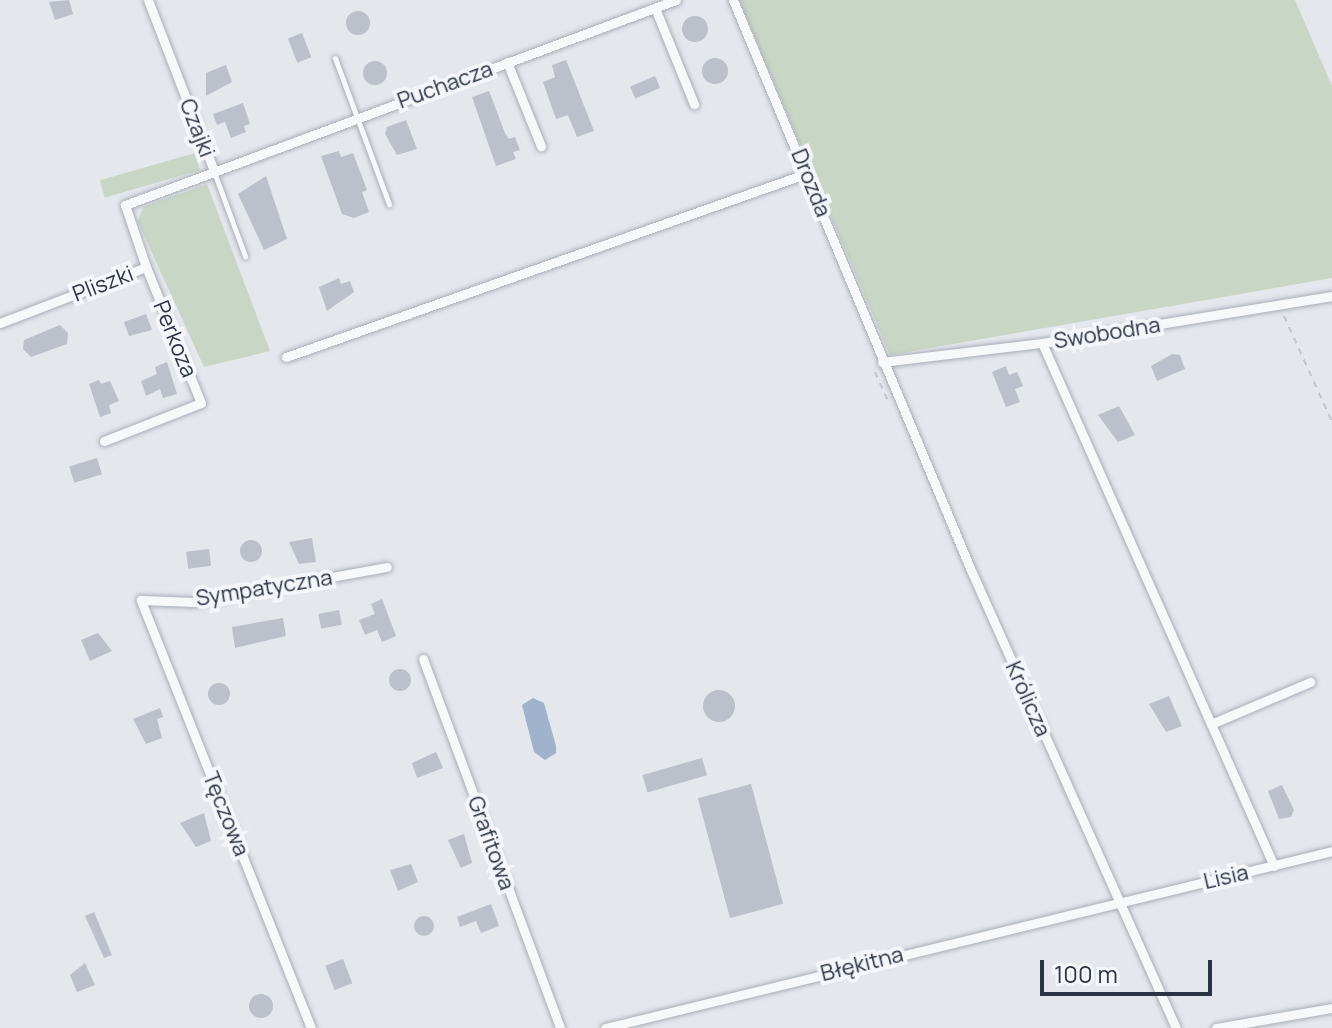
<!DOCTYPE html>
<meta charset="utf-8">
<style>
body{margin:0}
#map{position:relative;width:1332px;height:1028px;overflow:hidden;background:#e4e7ec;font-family:Manrope,sans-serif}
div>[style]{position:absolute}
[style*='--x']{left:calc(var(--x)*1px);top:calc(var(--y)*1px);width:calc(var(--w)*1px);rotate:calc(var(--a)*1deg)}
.green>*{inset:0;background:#c9d6c5;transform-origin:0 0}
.water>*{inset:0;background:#9fb4cc}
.building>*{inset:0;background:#bbc0ca;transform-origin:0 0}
.round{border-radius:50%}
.path>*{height:2px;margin-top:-1px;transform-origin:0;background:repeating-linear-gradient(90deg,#c2c5cb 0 6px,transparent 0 12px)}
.roads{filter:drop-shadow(0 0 2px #a9aeb7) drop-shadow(0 0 2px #a9aeb7)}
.lane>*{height:5px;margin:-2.5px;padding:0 2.5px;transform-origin:2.5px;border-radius:2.5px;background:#f7f8fa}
.street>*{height:9px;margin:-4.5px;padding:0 4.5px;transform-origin:4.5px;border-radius:4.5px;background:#f7f8fa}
span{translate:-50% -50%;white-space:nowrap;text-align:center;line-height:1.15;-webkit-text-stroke:8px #f4f6f9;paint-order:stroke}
.street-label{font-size:22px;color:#2b3445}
.scale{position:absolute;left:1040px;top:960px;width:172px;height:36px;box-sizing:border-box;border:4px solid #2b3445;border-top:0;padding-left:10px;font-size:24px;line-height:28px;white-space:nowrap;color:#2b3445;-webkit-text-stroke:6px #f4f6f9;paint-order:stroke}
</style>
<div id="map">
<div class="green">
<i style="clip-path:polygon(739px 0,1295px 0,1332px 86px,1332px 278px,890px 355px)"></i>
<i style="left:195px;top:153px;width:18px;height:99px;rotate:74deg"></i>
<i style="clip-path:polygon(207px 184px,270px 351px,204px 367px,138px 222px,143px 207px)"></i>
</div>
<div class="water">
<i style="clip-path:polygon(533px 698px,544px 703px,556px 746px,556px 753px,545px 760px,534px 752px,522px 705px)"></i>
</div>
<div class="building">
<i style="clip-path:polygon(69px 0,73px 14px,55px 20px,49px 2px)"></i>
<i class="round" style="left:346px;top:11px;width:24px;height:24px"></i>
<i class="round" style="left:682px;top:16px;width:26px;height:26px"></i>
<i style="left:302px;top:33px;width:26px;height:15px;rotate:69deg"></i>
<i class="round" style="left:702px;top:58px;width:26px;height:26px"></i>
<i style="clip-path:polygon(566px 60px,594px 131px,577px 137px,568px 115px,556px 119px,543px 82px,555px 77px,552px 65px)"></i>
<i class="round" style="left:363px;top:61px;width:24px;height:24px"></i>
<i style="clip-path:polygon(226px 65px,232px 82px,206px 96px,206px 73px)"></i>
<i style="left:655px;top:76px;width:13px;height:27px;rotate:67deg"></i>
<i style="clip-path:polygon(489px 91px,505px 133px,509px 139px,515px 137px,520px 150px,513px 152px,516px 159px,496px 166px,472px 97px)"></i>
<i style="clip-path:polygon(243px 103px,250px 124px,244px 126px,246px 132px,231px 138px,225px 122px,217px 125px,213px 114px)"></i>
<i style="clip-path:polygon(406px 120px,417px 149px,397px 155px,385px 134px,387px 127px)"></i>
<i style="clip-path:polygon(339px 151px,341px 157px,353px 153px,367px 190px,362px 192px,369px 212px,354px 218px,342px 214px,321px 156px)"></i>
<i style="clip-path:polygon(266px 176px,287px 239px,264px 250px,238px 194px)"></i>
<i style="clip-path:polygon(339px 278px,341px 284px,350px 281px,354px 292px,327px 311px,319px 287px)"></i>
<i style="clip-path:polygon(146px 314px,152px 330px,129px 336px,124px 322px)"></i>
<i style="clip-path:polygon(60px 325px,68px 333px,67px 344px,31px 357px,23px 349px,24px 340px)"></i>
<i style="clip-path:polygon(1172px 354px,1180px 355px,1185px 369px,1157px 381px,1151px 366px)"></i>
<i style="clip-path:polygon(167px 362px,177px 394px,163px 398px,160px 389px,146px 396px,141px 381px,157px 374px,155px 367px)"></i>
<i style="clip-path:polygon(1006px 366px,1009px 375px,1017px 372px,1023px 386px,1015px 389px,1020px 402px,1006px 407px,992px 372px)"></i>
<i style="clip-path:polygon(99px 380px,101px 384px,110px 381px,119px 401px,109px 405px,111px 413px,100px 417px,89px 384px)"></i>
<i style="clip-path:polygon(1119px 406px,1135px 435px,1118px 442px,1098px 415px)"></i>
<i style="left:97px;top:458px;width:17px;height:29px;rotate:73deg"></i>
<i style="clip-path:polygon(312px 538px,316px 562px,299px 564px,289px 542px)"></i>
<i class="round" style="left:240px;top:540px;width:22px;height:22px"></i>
<i style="left:209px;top:549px;width:17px;height:23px;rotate:83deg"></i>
<i style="clip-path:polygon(382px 599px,396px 636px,382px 642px,377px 630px,365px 635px,359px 620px,375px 614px,371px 604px)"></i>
<i style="left:339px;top:610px;width:15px;height:21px;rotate:79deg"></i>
<i style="clip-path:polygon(283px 618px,286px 636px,235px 648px,232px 627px)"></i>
<i style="clip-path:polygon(98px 633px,112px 651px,90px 661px,81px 640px)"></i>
<i class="round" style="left:389px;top:669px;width:22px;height:22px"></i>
<i class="round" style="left:208px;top:683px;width:22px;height:22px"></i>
<i class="round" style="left:703px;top:690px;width:32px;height:32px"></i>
<i style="clip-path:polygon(1169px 696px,1182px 726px,1166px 732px,1149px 704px)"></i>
<i style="clip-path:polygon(160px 708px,163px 717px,157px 719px,162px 738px,146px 744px,133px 719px)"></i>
<i style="clip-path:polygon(436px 752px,443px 768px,417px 778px,412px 763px)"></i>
<i style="left:702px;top:758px;width:18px;height:62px;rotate:74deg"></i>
<i style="left:751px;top:784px;width:124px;height:55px;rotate:75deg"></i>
<i style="clip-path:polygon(1282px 785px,1294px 810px,1291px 817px,1279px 819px,1268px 791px)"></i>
<i style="clip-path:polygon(204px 813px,211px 841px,196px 847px,180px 823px)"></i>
<i style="clip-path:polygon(464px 834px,472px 863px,461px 868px,448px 840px)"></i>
<i style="clip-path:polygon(411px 864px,418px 882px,398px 891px,390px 870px)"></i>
<i style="clip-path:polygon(491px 904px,499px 926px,481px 933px,476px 921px,460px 927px,457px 917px)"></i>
<i style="clip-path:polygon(94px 912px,112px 955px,104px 958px,85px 916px)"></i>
<i class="round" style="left:414px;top:916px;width:20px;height:20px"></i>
<i style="left:343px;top:959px;width:26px;height:19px;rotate:69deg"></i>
<i style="clip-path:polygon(85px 963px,95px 985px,77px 992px,70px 975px)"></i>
<i class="round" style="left:249px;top:994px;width:24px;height:24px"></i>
</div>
<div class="path">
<i style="--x:1284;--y:316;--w:116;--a:65.6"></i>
<i style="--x:875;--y:372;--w:30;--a:66"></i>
</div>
<div class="roads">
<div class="lane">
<i style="--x:335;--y:58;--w:156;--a:69.7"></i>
<i style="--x:214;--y:172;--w:90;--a:69.7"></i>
</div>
<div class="street">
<i style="--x:148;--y:0;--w:183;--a:68.9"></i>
<i style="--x:733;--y:0;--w:615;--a:67.35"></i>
<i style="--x:970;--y:568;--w:504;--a:65.88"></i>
<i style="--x:655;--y:8;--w:104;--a:67.9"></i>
<i style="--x:507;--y:62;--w:91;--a:68"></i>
<i style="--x:0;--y:323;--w:156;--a:-21"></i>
<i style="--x:146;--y:267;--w:65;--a:-108.7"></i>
<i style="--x:125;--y:205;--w:588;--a:-20.41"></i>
<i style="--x:1042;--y:343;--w:572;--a:66.08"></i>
<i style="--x:286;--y:357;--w:553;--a:-19.42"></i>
<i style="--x:882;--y:362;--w:161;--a:-6.8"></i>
<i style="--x:1042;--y:343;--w:294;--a:-9.2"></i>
<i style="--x:104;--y:441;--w:104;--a:-21.4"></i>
<i style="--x:201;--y:403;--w:147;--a:-112"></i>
<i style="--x:423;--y:659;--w:394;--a:69.6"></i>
<i style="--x:1211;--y:724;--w:108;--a:-23"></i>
<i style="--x:311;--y:1028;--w:461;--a:-111.7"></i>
<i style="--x:141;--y:600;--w:53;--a:2.2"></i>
<i style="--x:194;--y:602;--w:196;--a:-10.3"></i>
<i style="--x:605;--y:1028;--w:748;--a:-13.68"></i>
<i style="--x:1216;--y:1028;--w:118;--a:-9.8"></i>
</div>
</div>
<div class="street-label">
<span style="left:445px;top:85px;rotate:-20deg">Puchacza</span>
<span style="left:197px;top:128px;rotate:69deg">Czajki</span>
<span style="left:811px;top:183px;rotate:68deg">Drozda</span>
<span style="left:103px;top:284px;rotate:-21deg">Pliszki</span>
<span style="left:1107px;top:333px;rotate:-9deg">Swobodna</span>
<span style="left:175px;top:339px;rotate:68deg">Perkoza</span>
<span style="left:264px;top:588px;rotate:-9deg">Sympatyczna</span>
<span style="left:1028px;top:699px;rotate:66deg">Królicza</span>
<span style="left:226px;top:814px;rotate:68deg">Tęczowa</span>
<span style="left:491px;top:843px;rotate:70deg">Grafitowa</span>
<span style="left:1226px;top:877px;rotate:-13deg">Lisia</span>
<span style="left:862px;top:964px;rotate:-14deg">Błękitna</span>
</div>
<div class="scale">100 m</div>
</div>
